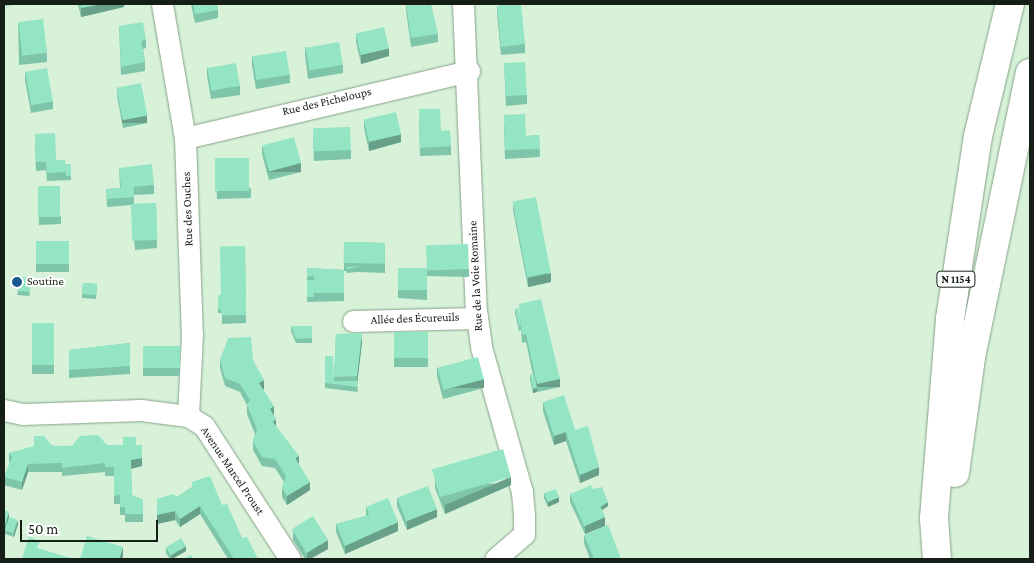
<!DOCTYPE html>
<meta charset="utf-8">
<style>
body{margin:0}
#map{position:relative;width:1034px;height:563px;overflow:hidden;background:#d7f2d8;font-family:"Crimson Pro",serif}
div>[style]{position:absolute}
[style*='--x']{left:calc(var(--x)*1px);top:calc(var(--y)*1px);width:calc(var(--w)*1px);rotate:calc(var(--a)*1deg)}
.roads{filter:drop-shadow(0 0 1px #87a188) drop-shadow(0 0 1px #87a188)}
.street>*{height:21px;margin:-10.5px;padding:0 10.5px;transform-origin:10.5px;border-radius:10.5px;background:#fff}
.primary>*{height:28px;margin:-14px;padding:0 14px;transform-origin:14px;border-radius:14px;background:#fff}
.wall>*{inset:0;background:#7fc5a9;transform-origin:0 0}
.shaded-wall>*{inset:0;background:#68a089;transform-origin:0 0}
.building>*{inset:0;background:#94e5c4;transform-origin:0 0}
.dots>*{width:14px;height:14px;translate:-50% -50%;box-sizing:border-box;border:2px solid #fff;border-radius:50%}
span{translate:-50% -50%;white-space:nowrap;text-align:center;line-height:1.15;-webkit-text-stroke:4px #fff;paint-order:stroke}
.shield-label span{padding:1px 4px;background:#fff;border:1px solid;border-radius:4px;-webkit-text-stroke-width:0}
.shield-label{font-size:11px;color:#151f16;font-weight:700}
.street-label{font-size:12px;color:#151f16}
.poi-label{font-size:12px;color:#151f16}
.left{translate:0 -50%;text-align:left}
.frame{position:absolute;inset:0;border:5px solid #151f16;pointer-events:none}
.scale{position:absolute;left:20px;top:520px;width:138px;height:22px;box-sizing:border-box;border:2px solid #151f16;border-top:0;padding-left:6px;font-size:15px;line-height:18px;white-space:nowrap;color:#151f16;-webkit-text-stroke:4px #fff;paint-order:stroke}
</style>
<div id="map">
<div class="roads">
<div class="street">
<i style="--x:162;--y:4;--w:136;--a:80.3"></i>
<i style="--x:185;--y:138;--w:196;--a:88"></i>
<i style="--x:192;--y:334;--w:82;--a:92.8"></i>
<i style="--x:463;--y:4;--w:306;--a:87.6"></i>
<i style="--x:476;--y:310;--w:37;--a:82"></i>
<i style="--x:481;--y:347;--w:151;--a:74.2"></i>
<i style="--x:522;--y:492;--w:22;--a:85"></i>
<i style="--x:524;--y:514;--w:20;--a:90"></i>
<i style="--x:524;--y:534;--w:38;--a:139"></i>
<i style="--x:185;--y:138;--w:292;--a:-13.3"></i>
<i style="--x:353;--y:321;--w:124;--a:-1.4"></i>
<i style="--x:4;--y:410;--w:19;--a:12"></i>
<i style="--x:23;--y:414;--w:118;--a:-1.9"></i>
<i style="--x:141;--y:410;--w:47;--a:7.3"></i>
<i style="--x:188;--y:416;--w:19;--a:32"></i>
<i style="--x:204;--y:426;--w:158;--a:57.1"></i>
</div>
<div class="primary">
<i style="--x:955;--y:473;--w:117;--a:-82.1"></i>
<i style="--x:971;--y:357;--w:290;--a:-78.3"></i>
<i style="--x:937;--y:559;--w:41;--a:-94.2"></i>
<i style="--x:934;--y:518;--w:200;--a:-85.4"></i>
<i style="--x:950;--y:319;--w:185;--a:-81.3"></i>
<i style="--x:978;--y:136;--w:136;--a:-76.4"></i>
</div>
</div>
<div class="wall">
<i style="clip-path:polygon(4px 4px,24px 4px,4px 6px)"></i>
<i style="clip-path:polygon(78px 4px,124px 4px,124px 7px,81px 17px)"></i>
<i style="clip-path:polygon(191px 4px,217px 4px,218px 10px,218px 18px,195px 23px)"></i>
<i style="clip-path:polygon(406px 4px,438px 34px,438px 42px,411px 47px,406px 10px)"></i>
<i style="clip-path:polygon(497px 6px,525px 44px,525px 53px,501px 55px,497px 14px)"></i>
<i style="clip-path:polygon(18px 22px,47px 53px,47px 62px,19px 65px)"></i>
<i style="clip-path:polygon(119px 26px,146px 40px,146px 48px,143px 49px,145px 62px,145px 71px,121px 75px)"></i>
<i style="clip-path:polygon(356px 34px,389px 56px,361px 64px,356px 42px)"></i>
<i style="clip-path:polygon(305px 47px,343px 65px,343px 73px,308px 79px,305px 55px)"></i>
<i style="clip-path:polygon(252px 56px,290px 75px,290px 83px,256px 89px,252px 65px)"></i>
<i style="clip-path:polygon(504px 63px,527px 95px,527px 104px,506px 106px)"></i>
<i style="clip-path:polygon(207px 68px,240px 86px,240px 95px,211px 99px,207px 76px)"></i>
<i style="clip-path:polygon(25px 72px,53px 101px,53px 109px,31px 113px,25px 80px)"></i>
<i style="clip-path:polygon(117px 88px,147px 123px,123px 128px,117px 96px)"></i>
<i style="clip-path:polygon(419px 118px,441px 131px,451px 146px,451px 155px,420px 156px)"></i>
<i style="clip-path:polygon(364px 120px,401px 142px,369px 151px,364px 128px)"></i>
<i style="clip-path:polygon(504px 123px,526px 136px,539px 135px,540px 157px,505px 159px)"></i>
<i style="clip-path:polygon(313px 137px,351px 150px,351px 159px,314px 161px)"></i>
<i style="clip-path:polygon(35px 143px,56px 160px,65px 164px,71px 164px,71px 180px,47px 181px,46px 170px,36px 171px)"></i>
<i style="clip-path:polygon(262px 146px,301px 172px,269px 180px,262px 154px)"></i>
<i style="clip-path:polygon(215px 158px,251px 189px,251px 198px,217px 199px)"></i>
<i style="clip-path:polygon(119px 168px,154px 185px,154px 194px,134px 195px,134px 205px,156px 203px,157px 248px,135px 250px,131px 205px,107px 207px,106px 189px,120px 188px)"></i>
<i style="clip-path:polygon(38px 195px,61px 216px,61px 224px,39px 225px)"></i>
<i style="clip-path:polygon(513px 202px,551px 282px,528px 287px,513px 210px)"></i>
<i style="left:36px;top:241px;width:33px;height:31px"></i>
<i style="clip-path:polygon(344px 242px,385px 243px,385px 273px,357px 272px,347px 273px,346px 271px,344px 271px,344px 301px,307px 302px,307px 268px,344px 270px)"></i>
<i style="clip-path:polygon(245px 246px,246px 323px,222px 324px,222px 313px,218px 313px,218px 295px,221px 295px)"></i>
<i style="clip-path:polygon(398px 268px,469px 269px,469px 277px,427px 276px,427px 300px,398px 298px)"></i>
<i style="left:19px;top:277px;width:12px;height:18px;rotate:5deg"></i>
<i style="left:83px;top:283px;width:14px;height:15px;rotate:4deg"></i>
<i style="clip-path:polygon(515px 309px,560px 387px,533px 393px,530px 380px,530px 375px,533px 375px,526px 342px,522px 343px,521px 330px,519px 331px,515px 313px)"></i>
<i style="left:32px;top:323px;width:22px;height:51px"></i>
<i style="clip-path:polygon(291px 326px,312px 326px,312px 343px,296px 343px,291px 331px)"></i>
<i style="left:428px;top:332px;width:35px;height:34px;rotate:90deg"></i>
<i style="clip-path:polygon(336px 334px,362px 342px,357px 384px,358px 392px,325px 388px,325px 356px,334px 381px)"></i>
<i style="clip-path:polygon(130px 343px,130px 374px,69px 378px,69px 350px)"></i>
<i style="left:180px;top:346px;width:30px;height:37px;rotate:90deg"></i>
<i style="clip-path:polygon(220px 360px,253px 360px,264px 389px,263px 389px,274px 415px,276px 426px,299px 464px,310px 490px,287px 505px,282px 497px,282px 488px,284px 482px,275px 468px,262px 466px,253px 450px,253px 442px,255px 434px,247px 414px,247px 405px,240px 392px,225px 386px,220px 368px)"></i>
<i style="clip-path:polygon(437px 368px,484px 388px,443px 399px,437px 376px)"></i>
<i style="clip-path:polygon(543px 402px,575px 430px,599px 475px,580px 483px,566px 441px,554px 445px,543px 411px)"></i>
<i style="clip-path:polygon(51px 445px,54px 446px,136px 445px,142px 466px,131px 468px,132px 495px,143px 500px,143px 522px,125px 522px,125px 515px,120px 515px,120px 504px,114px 504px,114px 476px,105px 476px,105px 472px,62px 476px,62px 472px,28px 472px,22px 490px,4px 485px,4px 477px,10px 463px,9px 462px,9px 453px)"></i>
<i style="clip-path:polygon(435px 479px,511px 485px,445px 514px,435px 488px)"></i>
<i style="clip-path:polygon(192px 482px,222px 505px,242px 538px,258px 559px,228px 559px,200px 514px,180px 527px,175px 520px,157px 524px,157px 499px,177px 497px,192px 487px)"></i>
<i style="clip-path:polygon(593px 489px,608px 506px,602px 510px,605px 526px,585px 534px,570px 502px,570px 494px)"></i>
<i style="clip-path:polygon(544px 493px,559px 502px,548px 507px,544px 498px)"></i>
<i style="clip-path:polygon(397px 498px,437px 517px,407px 530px,397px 506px)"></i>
<i style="clip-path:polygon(366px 507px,398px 531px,345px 554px,336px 532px,336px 524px,366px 516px)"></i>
<i style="clip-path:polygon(4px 510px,9px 518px,18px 524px,14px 537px,5px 534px,4px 537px)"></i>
<i style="clip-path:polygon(293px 531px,328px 549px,310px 559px,305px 559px,293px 540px)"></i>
<i style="clip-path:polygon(584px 535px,621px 559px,590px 559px,584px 543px)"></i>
<i style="clip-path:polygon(166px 548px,186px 551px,172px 559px,170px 559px,166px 553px)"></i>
</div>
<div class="shaded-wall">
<i style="clip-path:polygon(102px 4px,124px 4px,124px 7px,81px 17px,81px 8px)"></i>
<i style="clip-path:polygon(389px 48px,389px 56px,361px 64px,361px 55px)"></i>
<i style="left:147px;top:115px;width:8px;height:25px;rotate:90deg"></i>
<i style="clip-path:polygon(401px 134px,401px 142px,369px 151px,369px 142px)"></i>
<i style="left:301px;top:163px;width:9px;height:33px;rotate:90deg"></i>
<i style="clip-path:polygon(551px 273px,551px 282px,528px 287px,528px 278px)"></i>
<i style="clip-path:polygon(362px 333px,362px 342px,357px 385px,357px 376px)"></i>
<i style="left:484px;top:379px;width:9px;height:42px;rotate:90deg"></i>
<i style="left:560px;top:379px;width:8px;height:24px;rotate:90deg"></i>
<i style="clip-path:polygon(264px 380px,264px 389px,259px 392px,259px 383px)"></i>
<i style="clip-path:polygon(537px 388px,537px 392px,533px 393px,533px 389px)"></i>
<i style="clip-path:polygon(274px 406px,274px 415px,270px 417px,270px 409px)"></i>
<i style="clip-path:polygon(276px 419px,276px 428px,273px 422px)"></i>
<i style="clip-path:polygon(566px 432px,566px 441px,554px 445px,554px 436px)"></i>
<i style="clip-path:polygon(299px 456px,299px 464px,295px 458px)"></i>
<i style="clip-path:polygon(142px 458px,142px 466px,131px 469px,131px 460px)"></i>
<i style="clip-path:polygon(28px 464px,28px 472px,22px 490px,22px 482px)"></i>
<i style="clip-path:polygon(599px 467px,599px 475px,580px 483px,580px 475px)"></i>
<i style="clip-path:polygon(511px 477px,511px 485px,445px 514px,445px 505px)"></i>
<i style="clip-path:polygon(310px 482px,310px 490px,287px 505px,287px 496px)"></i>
<i style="clip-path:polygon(559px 497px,559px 502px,548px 507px,548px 502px)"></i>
<i style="clip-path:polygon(608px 502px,608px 506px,599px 512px,599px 508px)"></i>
<i style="clip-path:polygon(200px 506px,200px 514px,180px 527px,180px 519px)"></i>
<i style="clip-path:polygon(437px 509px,437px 517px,407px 530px,407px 521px)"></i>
<i style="clip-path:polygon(175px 511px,175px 520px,157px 524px,157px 515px)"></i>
<i style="clip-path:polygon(9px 512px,9px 520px,5px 530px,4px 537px,4px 529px)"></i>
<i style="clip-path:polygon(605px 517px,605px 526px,585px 534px,585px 526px)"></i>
<i style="clip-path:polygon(18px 520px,18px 524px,14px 537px,14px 533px)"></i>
<i style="clip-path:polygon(398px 522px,398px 531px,345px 554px,345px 546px)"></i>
<i style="clip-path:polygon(328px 540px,328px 549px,310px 559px,307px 559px,307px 553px)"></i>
<i style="clip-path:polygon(186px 546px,186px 551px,172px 559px,171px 559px,171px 556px)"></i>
<i style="clip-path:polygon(123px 547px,123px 556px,122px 559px,119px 559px)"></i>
</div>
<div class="building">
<i style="clip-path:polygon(80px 4px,102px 4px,81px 8px)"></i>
<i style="clip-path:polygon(193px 4px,217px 4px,218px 10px,195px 14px)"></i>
<i style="clip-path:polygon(406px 4px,431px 4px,438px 34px,411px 38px)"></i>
<i style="clip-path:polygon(506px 4px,521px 4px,525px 44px,501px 47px,497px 6px)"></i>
<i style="left:43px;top:19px;width:34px;height:25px;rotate:83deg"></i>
<i style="clip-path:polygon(143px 22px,146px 40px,141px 41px,145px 62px,121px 67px,119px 26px)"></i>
<i style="left:384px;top:27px;width:22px;height:29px;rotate:77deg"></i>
<i style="left:339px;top:42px;width:23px;height:34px;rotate:80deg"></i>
<i style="left:286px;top:51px;width:24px;height:34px;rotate:81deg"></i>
<i style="left:525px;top:62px;width:33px;height:21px;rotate:87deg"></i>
<i style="left:236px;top:63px;width:23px;height:29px;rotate:80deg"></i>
<i style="left:47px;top:68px;width:34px;height:22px;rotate:80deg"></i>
<i style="left:141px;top:83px;width:33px;height:25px;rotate:79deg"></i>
<i style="clip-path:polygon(419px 109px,440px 109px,441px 131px,450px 130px,451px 146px,420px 148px)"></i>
<i style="left:396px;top:112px;width:23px;height:33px;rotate:77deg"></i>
<i style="clip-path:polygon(525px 114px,526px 136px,539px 135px,540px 149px,505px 150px,504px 115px)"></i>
<i style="left:350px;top:127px;width:23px;height:37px;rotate:88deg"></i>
<i style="clip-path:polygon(55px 133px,56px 160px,65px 160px,66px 172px,47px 173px,46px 162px,36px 162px,35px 134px)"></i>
<i style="left:294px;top:137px;width:27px;height:33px;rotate:75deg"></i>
<i style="left:215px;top:158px;width:34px;height:33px"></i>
<i style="clip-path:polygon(65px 164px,71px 164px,71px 176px,66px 176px)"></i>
<i style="clip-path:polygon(152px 164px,154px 185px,134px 187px,134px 197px,107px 199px,106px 189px,121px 188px,119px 168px)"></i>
<i style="left:38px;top:186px;width:22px;height:31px"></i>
<i style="left:536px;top:197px;width:77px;height:24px;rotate:79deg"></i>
<i style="left:156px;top:203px;width:37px;height:25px;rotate:88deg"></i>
<i style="left:36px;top:241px;width:33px;height:23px"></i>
<i style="left:344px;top:242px;width:41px;height:21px;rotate:1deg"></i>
<i style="left:468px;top:244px;width:25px;height:42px;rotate:88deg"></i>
<i style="left:245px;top:246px;width:69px;height:25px;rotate:89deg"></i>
<i style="clip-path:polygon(362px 266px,347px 269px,346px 267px)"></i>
<i style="clip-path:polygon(307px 268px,344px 270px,344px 293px,314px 293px,314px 276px,307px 277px)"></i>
<i style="left:398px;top:268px;width:29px;height:22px"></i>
<i style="left:19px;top:277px;width:12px;height:14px;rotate:5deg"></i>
<i style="left:314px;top:280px;width:17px;height:7px;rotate:90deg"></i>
<i style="left:83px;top:283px;width:14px;height:11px;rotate:4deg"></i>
<i style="left:218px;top:295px;width:4px;height:14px"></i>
<i style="clip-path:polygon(541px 299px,560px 379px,537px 384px,526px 334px,522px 335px,519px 304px)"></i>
<i style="clip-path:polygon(519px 308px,521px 326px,519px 326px,515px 309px)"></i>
<i style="left:32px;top:323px;width:22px;height:42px"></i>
<i style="clip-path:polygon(291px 326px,312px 326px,312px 338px,296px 339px)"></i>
<i style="left:428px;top:332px;width:26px;height:34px;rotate:90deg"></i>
<i style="clip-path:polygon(362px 333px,357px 376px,334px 377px,336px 334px)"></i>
<i style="clip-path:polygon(251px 337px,253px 360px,264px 380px,259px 383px,274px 406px,270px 409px,276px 419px,273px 422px,299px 456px,295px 458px,310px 482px,287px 496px,282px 488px,286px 476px,275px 459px,262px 457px,253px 442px,257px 429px,247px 405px,250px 400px,240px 384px,225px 378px,220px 360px,228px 338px)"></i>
<i style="clip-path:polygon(130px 343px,130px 366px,69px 370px,69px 350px)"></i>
<i style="left:180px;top:346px;width:22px;height:37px;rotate:90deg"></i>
<i style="clip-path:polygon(325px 356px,333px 356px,334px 381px,357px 381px,358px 387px,325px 383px)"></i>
<i style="left:478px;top:357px;width:23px;height:42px;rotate:75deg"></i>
<i style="left:534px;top:374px;width:14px;height:4px;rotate:78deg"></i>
<i style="clip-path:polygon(564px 395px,575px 430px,588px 426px,599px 467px,580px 475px,566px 432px,554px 436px,543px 402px)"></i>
<i style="clip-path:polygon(98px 435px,107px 445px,123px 445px,123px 437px,136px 437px,136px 445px,142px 445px,142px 458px,131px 460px,132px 495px,143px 500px,143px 514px,125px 514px,125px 507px,120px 507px,120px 495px,114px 496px,114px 467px,105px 467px,105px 463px,62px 468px,62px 463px,28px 464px,22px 482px,4px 477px,12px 457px,9px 453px,34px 446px,34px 436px,44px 436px,52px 446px,72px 446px,80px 436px)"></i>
<i style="left:503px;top:449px;width:29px;height:74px;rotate:74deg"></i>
<i style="clip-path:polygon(471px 460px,474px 462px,459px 469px)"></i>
<i style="clip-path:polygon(210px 476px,222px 505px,227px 504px,242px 538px,247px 537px,258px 559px,234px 559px,200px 506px,180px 519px,175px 511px,157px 515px,157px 499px,173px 494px,177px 497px,192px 487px,192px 482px)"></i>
<i style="left:591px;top:485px;width:35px;height:23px;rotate:66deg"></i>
<i style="left:428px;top:486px;width:25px;height:33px;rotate:69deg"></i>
<i style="clip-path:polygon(602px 487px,608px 502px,600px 507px,593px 489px)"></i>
<i style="clip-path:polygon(556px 489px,559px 497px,548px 502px,544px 493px)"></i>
<i style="clip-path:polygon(388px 498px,398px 522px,345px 546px,336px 524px,369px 515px,366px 507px)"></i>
<i style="clip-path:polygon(4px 510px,9px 512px,4px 529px)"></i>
<i style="left:313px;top:516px;width:28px;height:25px;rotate:58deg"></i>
<i style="left:9px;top:517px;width:9px;height:14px;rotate:18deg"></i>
<i style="clip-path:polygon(608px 525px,621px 559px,594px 559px,584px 535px)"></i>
<i style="clip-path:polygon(87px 536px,123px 547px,119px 559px,80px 559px)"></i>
<i style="clip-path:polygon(29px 537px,40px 541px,37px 548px,74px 559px,22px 559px)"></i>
<i style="left:181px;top:538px;width:9px;height:18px;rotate:58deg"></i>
<i style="clip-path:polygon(191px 555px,194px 559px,184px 559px)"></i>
</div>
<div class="dots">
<i style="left:17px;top:282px;background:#18598f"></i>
</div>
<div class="shield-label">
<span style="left:956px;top:279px">N 1154</span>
</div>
<div class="street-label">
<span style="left:327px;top:102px;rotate:-13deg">Rue des Picheloups</span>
<span style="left:188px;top:209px;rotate:-92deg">Rue des Ouches</span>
<span style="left:476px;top:276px;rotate:-93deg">Rue de la Voie Romaine</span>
<span style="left:415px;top:319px;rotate:-2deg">Allée des Écureuils</span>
<span style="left:232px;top:471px;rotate:56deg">Avenue Marcel Proust</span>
</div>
<div class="poi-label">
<span class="left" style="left:27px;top:282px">Soutine</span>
</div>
<div class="frame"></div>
<div class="scale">50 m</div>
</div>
